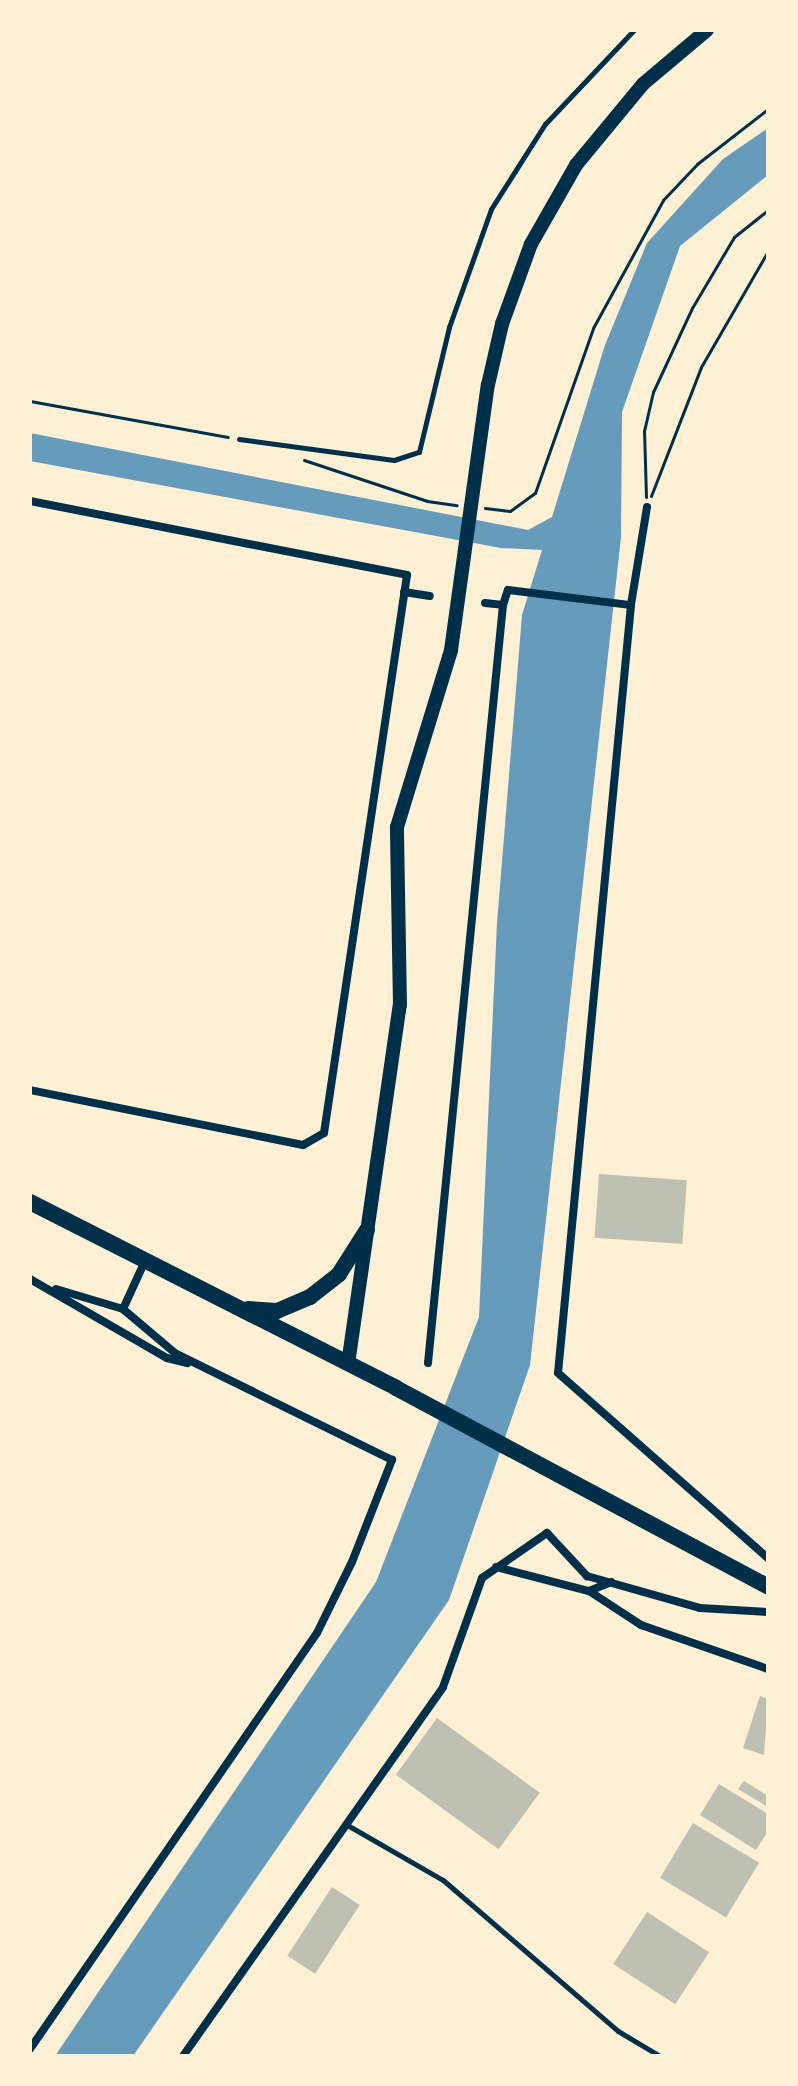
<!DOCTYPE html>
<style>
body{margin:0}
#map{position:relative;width:798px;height:2086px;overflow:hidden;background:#fdf0d5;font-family:"Archivo Narrow",sans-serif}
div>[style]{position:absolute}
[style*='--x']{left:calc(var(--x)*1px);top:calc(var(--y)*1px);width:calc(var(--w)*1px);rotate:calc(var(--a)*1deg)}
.water>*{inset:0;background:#669bbc}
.building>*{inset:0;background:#bec0b2;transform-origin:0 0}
.path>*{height:3px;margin:-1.5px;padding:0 1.5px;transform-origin:1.5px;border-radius:1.5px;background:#003049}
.service>*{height:5px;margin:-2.5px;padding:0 2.5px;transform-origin:2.5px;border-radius:2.5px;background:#003049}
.minor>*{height:8px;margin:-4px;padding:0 4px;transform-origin:4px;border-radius:4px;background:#003049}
.tertiary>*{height:14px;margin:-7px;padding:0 7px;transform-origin:7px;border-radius:7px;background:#003049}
.secondary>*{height:16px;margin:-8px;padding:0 8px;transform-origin:8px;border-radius:8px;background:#003049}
span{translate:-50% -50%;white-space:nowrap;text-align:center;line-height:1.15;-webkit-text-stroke:8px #fdf0d5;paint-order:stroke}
.frame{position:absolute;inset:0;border:32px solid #fdf0d5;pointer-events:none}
</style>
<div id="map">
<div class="water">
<i style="clip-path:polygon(768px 128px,768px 175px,680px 246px,622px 412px,621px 537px,530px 1365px,449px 1600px,133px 2056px,55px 2056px,376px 1582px,479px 1317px,497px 923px,522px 615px,542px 550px,501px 548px,30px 461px,30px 433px,528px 530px,552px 517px,605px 345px,647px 243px,723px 159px)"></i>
</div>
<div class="building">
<i style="left:599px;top:1174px;width:88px;height:64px;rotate:4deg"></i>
<i style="clip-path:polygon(760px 1696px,768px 1699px,764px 1755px,743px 1748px)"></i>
<i style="left:437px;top:1718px;width:127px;height:70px;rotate:36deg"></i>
<i style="clip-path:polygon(744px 1781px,768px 1796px,768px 1807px,738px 1789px)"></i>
<i style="clip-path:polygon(719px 1784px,768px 1814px,768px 1831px,756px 1850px,700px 1815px)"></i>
<i style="left:693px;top:1823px;width:77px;height:64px;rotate:31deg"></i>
<i style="left:332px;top:1887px;width:33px;height:82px;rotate:33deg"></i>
<i style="left:647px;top:1912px;width:74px;height:62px;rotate:33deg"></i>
</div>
<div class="path">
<i style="--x:30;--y:401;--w:201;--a:10.3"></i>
<i style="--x:304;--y:460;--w:130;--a:18.4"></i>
<i style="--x:427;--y:501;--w:30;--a:8"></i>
<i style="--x:651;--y:496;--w:138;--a:-68.8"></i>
<i style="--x:701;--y:367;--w:134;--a:-60"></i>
<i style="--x:646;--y:497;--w:66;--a:-91.7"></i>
<i style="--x:644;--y:431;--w:40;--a:-77"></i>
<i style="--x:653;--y:392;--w:93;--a:-65.1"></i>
<i style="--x:692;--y:308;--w:82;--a:-59.4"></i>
<i style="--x:734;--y:237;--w:43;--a:-38.5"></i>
<i style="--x:485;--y:508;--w:25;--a:7"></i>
<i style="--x:510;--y:511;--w:31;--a:-36"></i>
<i style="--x:535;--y:493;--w:175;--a:-70.6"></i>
<i style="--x:593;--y:328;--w:146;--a:-61.3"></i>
<i style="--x:663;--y:200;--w:50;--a:-46.6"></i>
<i style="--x:697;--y:164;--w:90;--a:-37.8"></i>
</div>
<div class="service">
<i style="--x:239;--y:439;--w:156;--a:7.7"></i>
<i style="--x:394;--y:460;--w:26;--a:-18"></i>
<i style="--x:419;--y:452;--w:129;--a:-76.5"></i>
<i style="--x:449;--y:327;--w:125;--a:-70.4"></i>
<i style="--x:491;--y:209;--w:101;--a:-57.6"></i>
<i style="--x:545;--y:124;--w:129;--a:-46.6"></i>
<i style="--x:349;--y:1826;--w:108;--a:29.9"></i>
<i style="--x:443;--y:1880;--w:231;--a:40.8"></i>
<i style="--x:618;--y:2031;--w:49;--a:30.8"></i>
</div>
<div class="minor">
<i style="--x:30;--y:501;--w:384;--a:11.1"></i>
<i style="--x:407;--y:575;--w:564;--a:98.46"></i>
<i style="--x:324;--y:1133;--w:24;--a:150"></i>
<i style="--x:303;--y:1145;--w:278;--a:-168.6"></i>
<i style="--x:647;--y:507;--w:99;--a:99.3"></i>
<i style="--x:631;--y:605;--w:771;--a:95.43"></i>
<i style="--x:558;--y:1373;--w:280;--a:41.4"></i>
<i style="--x:404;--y:592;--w:26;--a:9"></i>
<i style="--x:485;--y:603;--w:18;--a:6"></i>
<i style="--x:503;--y:605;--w:16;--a:-72"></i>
<i style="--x:508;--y:590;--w:124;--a:7"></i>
<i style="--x:30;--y:1279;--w:158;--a:30"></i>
<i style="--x:167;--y:1358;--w:21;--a:14"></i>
<i style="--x:56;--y:1289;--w:70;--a:16.6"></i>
<i style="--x:428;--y:1363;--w:762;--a:-84.35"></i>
<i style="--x:496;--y:1567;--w:96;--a:14.5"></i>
<i style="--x:589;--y:1591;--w:24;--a:-22"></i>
<i style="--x:589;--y:1591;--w:62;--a:33.2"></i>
<i style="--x:641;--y:1625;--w:134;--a:19.1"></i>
<i style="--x:30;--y:2049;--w:505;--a:-55.4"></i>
<i style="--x:317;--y:1633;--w:79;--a:-63.8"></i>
<i style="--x:352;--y:1562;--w:110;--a:-68.6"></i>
<i style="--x:392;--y:1460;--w:242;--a:-153.8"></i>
<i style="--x:175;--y:1353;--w:68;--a:-139.8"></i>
<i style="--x:123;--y:1309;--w:53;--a:-65.4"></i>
<i style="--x:183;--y:2056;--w:451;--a:-54.8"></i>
<i style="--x:443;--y:1687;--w:116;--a:-70.3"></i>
<i style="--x:482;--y:1578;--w:79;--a:-34.7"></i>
<i style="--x:547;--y:1533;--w:59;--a:47.1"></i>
<i style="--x:587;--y:1576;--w:117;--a:15.8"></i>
<i style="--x:700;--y:1608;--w:68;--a:3.4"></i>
</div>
<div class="tertiary">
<i style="--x:348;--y:1364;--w:363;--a:-81.8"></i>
<i style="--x:400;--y:1005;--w:178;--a:-91"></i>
<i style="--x:397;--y:827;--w:185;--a:-73"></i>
<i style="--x:451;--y:650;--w:268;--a:-82.1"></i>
<i style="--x:488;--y:385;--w:63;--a:-77.1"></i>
<i style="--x:502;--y:324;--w:85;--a:-70.1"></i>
<i style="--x:531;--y:244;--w:91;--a:-60.3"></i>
<i style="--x:576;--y:165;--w:105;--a:-50.4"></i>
<i style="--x:643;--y:84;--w:84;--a:-40.2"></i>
</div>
<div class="secondary">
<i style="--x:30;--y:1202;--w:411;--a:26.9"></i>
<i style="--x:396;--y:1388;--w:422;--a:28.1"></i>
<i style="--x:248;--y:1309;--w:29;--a:4"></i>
<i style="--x:277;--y:1311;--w:36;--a:-23"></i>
<i style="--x:310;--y:1297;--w:37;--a:-38"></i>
<i style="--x:339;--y:1274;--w:52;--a:-57.5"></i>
</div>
<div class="frame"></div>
</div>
